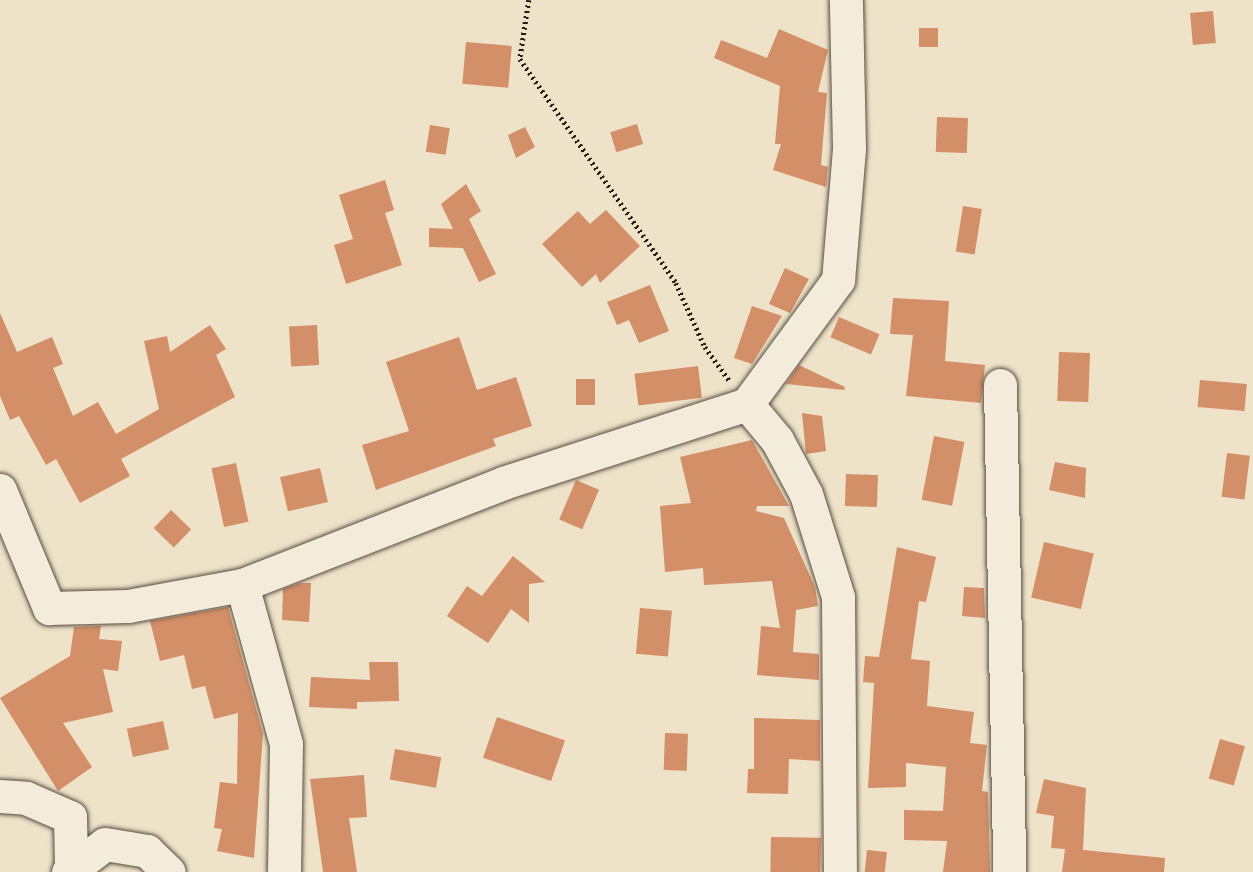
<!DOCTYPE html>
<style>
body{margin:0}
#map{position:relative;width:1253px;height:872px;overflow:hidden;background:#eee2c8;font-family:"Sorts Mill Goudy",serif}
div>[style]{position:absolute}
[style*='--x']{left:calc(var(--x)*1px);top:calc(var(--y)*1px);width:calc(var(--w)*1px);rotate:calc(var(--a)*1deg)}
.building>*{inset:0;background:#d38f67;transform-origin:0 0}
.path>*{height:4.5px;margin-top:-2.25px;transform-origin:0;background:repeating-linear-gradient(90deg,#261a13 0 2px,transparent 0 5.5px)}
.roads{filter:drop-shadow(0 0 2px #584c40) drop-shadow(0 0 2px #584c40)}
.minor>*{height:33px;margin:-16.5px;padding:0 16.5px;transform-origin:16.5px;border-radius:16.5px;background:#f4ecdb}
span{translate:-50% -50%;white-space:nowrap;text-align:center;line-height:1.15;-webkit-text-stroke:5px #f4ecdb;paint-order:stroke}
</style>
<div id="map">
<div class="building">
<i style="left:1213px;top:11px;width:32px;height:23px;rotate:85deg"></i>
<i style="left:919px;top:28px;width:19px;height:19px"></i>
<i style="clip-path:polygon(779px 29px,828px 50px,818px 92px,827px 93px,821px 165px,828px 167px,826px 187px,773px 170px,781px 144px,775px 144px,780px 86px,714px 58px,721px 40px,767px 58px)"></i>
<i style="left:466px;top:42px;width:46px;height:42px;rotate:5deg"></i>
<i style="left:937px;top:117px;width:31px;height:35px;rotate:2deg"></i>
<i style="left:637px;top:124px;width:21px;height:28px;rotate:73deg"></i>
<i style="left:430px;top:125px;width:20px;height:27px;rotate:9deg"></i>
<i style="clip-path:polygon(525px 127px,535px 147px,516px 158px,508px 135px)"></i>
<i style="clip-path:polygon(385px 180px,394px 210px,385px 213px,402px 265px,346px 284px,334px 245px,353px 239px,339px 195px)"></i>
<i style="clip-path:polygon(466px 184px,481px 211px,469px 219px,496px 274px,479px 282px,463px 248px,429px 247px,429px 228px,453px 229px,441px 204px)"></i>
<i style="left:963px;top:206px;width:19px;height:46px;rotate:9deg"></i>
<i style="clip-path:polygon(606px 210px,640px 246px,600px 283px,596px 274px,582px 287px,542px 244px,578px 211px,590px 224px)"></i>
<i style="clip-path:polygon(785px 268px,809px 279px,790px 313px,769px 304px)"></i>
<i style="clip-path:polygon(650px 285px,669px 331px,639px 343px,629px 320px,617px 325px,607px 302px)"></i>
<i style="clip-path:polygon(893px 298px,949px 301px,945px 361px,985px 365px,981px 403px,906px 396px,913px 335px,890px 334px)"></i>
<i style="clip-path:polygon(752px 306px,782px 316px,752px 364px,734px 358px)"></i>
<i style="clip-path:polygon(0 313px,17px 352px,52px 337px,63px 364px,53px 368px,73px 416px,98px 402px,116px 434px,159px 409px,144px 341px,167px 336px,170px 352px,210px 325px,226px 349px,216px 355px,235px 397px,121px 459px,130px 476px,80px 503px,56px 459px,46px 465px,19px 416px,10px 420px,0 396px)"></i>
<i style="left:839px;top:317px;width:44px;height:22px;rotate:23deg"></i>
<i style="left:317px;top:325px;width:40px;height:28px;rotate:87deg"></i>
<i style="clip-path:polygon(459px 337px,477px 390px,516px 377px,532px 426px,493px 439px,496px 446px,376px 490px,362px 445px,409px 431px,386px 362px)"></i>
<i style="left:1059px;top:352px;width:31px;height:49px;rotate:2deg"></i>
<i style="clip-path:polygon(799px 365px,845px 387px,844px 390px,786px 384px)"></i>
<i style="left:698px;top:366px;width:32px;height:64px;rotate:83deg"></i>
<i style="left:595px;top:379px;width:26px;height:19px;rotate:90deg"></i>
<i style="left:1200px;top:380px;width:47px;height:27px;rotate:5deg"></i>
<i style="clip-path:polygon(802px 413px,822px 416px,826px 451px,806px 454px)"></i>
<i style="left:934px;top:436px;width:31px;height:65px;rotate:11deg"></i>
<i style="clip-path:polygon(752px 440px,789px 506px,757px 506px,756px 511px,784px 518px,815px 587px,818px 606px,796px 610px,793px 652px,819px 654px,819px 680px,757px 675px,761px 626px,780px 628px,772px 581px,704px 585px,703px 568px,665px 572px,660px 506px,691px 503px,680px 457px)"></i>
<i style="left:1227px;top:453px;width:23px;height:44px;rotate:7deg"></i>
<i style="clip-path:polygon(1055px 462px,1086px 468px,1085px 498px,1049px 490px)"></i>
<i style="left:236px;top:463px;width:60px;height:25px;rotate:78deg"></i>
<i style="left:320px;top:468px;width:35px;height:41px;rotate:77deg"></i>
<i style="left:846px;top:474px;width:32px;height:32px;rotate:2deg"></i>
<i style="left:576px;top:480px;width:25px;height:43px;rotate:23deg"></i>
<i style="left:171px;top:510px;width:28px;height:25px;rotate:44deg"></i>
<i style="left:1044px;top:542px;width:51px;height:57px;rotate:13deg"></i>
<i style="clip-path:polygon(897px 547px,936px 557px,926px 602px,919px 601px,911px 659px,930px 661px,927px 706px,974px 712px,970px 743px,987px 745px,982px 791px,988px 792px,990px 872px,943px 872px,947px 841px,904px 840px,904px 810px,943px 811px,946px 767px,906px 763px,906px 787px,868px 788px,874px 683px,863px 682px,865px 656px,879px 657px)"></i>
<i style="clip-path:polygon(513px 556px,545px 582px,529px 584px,529px 623px,511px 609px,488px 643px,447px 616px,467px 586px,482px 596px)"></i>
<i style="clip-path:polygon(300px 583px,311px 583px,309px 622px,282px 620px,283px 589px)"></i>
<i style="clip-path:polygon(964px 587px,984px 588px,985px 618px,962px 616px)"></i>
<i style="clip-path:polygon(228px 607px,263px 734px,254px 858px,217px 851px,222px 829px,214px 828px,220px 782px,237px 784px,238px 713px,214px 719px,205px 686px,192px 689px,184px 655px,160px 661px,150px 621px)"></i>
<i style="left:640px;top:608px;width:32px;height:46px;rotate:5deg"></i>
<i style="clip-path:polygon(101px 626px,99px 639px,122px 641px,118px 671px,103px 669px,113px 712px,63px 723px,92px 767px,58px 791px,0 698px,70px 656px,74px 627px)"></i>
<i style="clip-path:polygon(369px 662px,398px 662px,399px 701px,357px 702px,357px 709px,309px 707px,311px 677px,370px 680px)"></i>
<i style="left:497px;top:717px;width:72px;height:43px;rotate:19deg"></i>
<i style="clip-path:polygon(754px 718px,820px 720px,820px 761px,789px 759px,788px 794px,747px 793px,748px 769px,754px 769px)"></i>
<i style="left:163px;top:721px;width:29px;height:37px;rotate:78deg"></i>
<i style="left:665px;top:733px;width:23px;height:37px;rotate:2deg"></i>
<i style="left:1220px;top:739px;width:26px;height:41px;rotate:16deg"></i>
<i style="left:395px;top:749px;width:47px;height:31px;rotate:10deg"></i>
<i style="clip-path:polygon(364px 775px,367px 817px,349px 818px,357px 872px,323px 872px,310px 779px)"></i>
<i style="clip-path:polygon(1044px 779px,1086px 788px,1083px 850px,1165px 858px,1164px 872px,1062px 872px,1065px 849px,1051px 848px,1054px 816px,1036px 813px)"></i>
<i style="left:771px;top:837px;width:50px;height:35px;rotate:1deg"></i>
<i style="left:867px;top:850px;width:20px;height:22px;rotate:6deg"></i>
</div>
<div class="path">
<i style="--x:529;--y:0;--w:60;--a:98.7"></i>
<i style="--x:520;--y:59;--w:273;--a:55.1"></i>
<i style="--x:676;--y:283;--w:70;--a:65.6"></i>
<i style="--x:705;--y:347;--w:41;--a:54"></i>
</div>
<div class="roads">
<div class="minor">
<i style="--x:1000;--y:385;--w:487;--a:88.9"></i>
<i style="--x:747;--y:404;--w:154;--a:-53.7"></i>
<i style="--x:838;--y:280;--w:132;--a:-85.2"></i>
<i style="--x:849;--y:148;--w:148;--a:-91.2"></i>
<i style="--x:0;--y:490;--w:128;--a:67.4"></i>
<i style="--x:49;--y:608;--w:79;--a:-1.5"></i>
<i style="--x:128;--y:606;--w:116;--a:-10.4"></i>
<i style="--x:242;--y:585;--w:280;--a:-21.3"></i>
<i style="--x:503;--y:483;--w:256;--a:-17.9"></i>
<i style="--x:747;--y:404;--w:47;--a:50.2"></i>
<i style="--x:777;--y:440;--w:61;--a:61.8"></i>
<i style="--x:806;--y:494;--w:108;--a:72.7"></i>
<i style="--x:838;--y:597;--w:275;--a:89.6"></i>
<i style="--x:242;--y:585;--w:165;--a:74.5"></i>
<i style="--x:286;--y:744;--w:128;--a:90.9"></i>
<i style="--x:0;--y:796;--w:26;--a:4"></i>
<i style="--x:26;--y:798;--w:48;--a:23.4"></i>
<i style="--x:70;--y:817;--w:47;--a:88.8"></i>
<i style="--x:68;--y:872;--w:46;--a:-37.1"></i>
<i style="--x:105;--y:844;--w:43;--a:9.5"></i>
<i style="--x:147;--y:851;--w:30;--a:44"></i>
</div>
</div>
</div>
